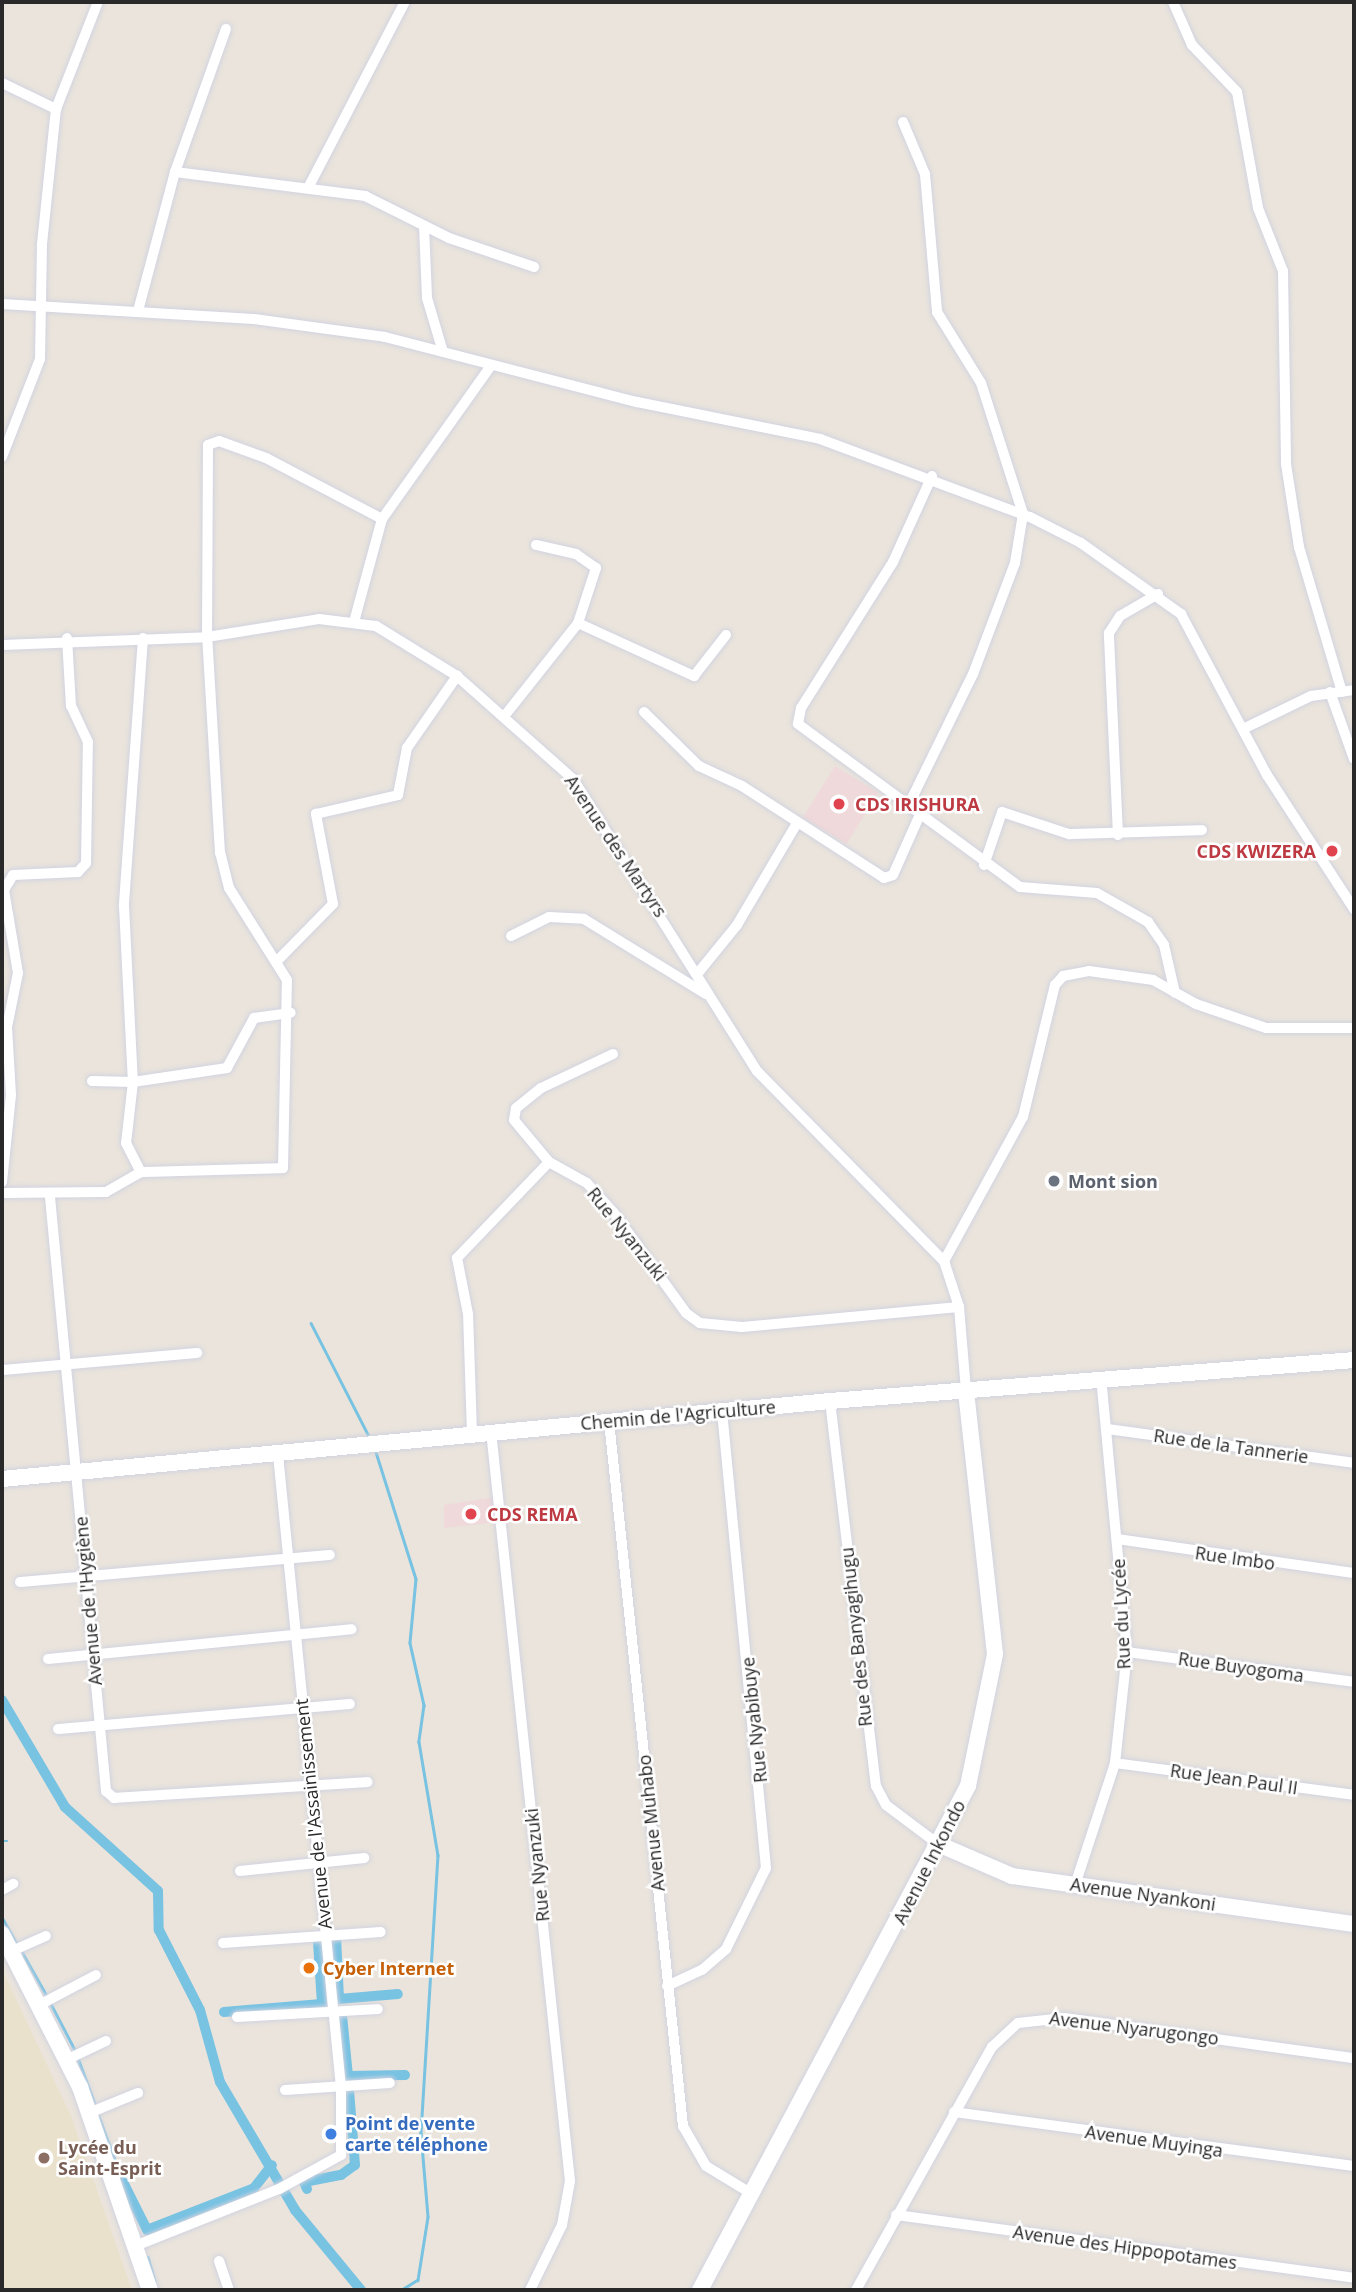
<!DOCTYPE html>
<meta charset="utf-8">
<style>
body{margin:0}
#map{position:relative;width:1356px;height:2292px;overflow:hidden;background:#eae4dc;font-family:"Open Sans",sans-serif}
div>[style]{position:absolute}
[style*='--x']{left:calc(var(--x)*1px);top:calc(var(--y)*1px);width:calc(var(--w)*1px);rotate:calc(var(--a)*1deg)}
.education>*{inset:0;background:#eae1cc}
.medical>*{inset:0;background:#f0d9da;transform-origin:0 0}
.stream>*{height:2.5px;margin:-1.25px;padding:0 1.25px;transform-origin:1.25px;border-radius:1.25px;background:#78c2e2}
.canal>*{height:10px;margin:-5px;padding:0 5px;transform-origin:5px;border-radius:5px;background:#78c2e2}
.roads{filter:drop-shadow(0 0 2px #d1d3e0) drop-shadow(0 0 2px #d1d3e0)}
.street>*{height:10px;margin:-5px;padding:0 5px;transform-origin:5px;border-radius:5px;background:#fff}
.secondary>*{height:16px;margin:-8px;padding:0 8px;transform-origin:8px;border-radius:8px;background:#fff}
.dots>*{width:19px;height:19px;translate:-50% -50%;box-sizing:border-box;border:4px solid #fff;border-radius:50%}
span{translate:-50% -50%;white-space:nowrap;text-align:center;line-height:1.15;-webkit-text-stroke:5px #fff;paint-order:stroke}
.health-label{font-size:18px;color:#be3a42;font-weight:700}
.left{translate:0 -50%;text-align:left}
.right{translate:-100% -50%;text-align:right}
.street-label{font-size:18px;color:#292929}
.worship-label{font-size:18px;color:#5b616d;font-weight:700}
.food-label{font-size:18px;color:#c56008;font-weight:700}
.shop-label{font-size:18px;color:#366cbe;font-weight:700}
.education-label{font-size:18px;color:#785e54;font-weight:700}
.frame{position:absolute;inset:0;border:4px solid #292929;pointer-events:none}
</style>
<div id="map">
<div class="education">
<i style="clip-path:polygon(2px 1969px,71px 2116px,132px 2290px,2px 2290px)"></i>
</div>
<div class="medical">
<i style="left:835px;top:766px;width:51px;height:60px;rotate:32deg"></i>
<i style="clip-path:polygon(495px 1497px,499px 1522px,444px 1528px,444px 1505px)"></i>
</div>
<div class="stream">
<i style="--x:311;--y:1323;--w:131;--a:62.9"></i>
<i style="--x:375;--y:1449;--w:136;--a:72.5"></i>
<i style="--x:416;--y:1579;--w:64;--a:95.4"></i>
<i style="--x:410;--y:1643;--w:64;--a:77.3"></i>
<i style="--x:424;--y:1705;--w:37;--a:98"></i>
<i style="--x:419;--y:1742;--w:115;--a:80.5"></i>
<i style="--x:438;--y:1855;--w:279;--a:93.5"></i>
<i style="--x:421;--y:2133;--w:84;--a:85.2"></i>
<i style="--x:428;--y:2217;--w:64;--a:99"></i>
<i style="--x:418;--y:2280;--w:19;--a:148"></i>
<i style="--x:2;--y:1841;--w:5;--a:0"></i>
<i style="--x:2;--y:1917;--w:31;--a:61"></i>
<i style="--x:21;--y:1950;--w:53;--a:60.5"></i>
<i style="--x:50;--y:2002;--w:56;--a:62.5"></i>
<i style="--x:78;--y:2058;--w:52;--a:69.8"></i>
<i style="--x:98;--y:2114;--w:72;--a:69.8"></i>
<i style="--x:148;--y:2257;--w:25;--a:74"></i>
</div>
<div class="canal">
<i style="--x:2;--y:1700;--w:124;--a:59.5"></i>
<i style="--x:65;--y:1807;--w:125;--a:42.1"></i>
<i style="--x:158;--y:1891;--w:39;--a:89"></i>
<i style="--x:159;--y:1930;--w:90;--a:62.9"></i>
<i style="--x:200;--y:2010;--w:75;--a:74.5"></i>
<i style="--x:220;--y:2082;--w:148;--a:59.6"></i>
<i style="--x:295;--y:2210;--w:104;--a:50.5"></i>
<i style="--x:336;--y:1937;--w:62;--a:87.2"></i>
<i style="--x:339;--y:1999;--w:59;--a:-4.8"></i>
<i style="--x:224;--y:2012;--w:98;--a:-4.7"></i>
<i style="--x:322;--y:2004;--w:62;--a:-93.7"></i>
<i style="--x:342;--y:2015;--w:61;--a:84.4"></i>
<i style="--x:348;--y:2076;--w:57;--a:-1"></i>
<i style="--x:123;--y:2182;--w:54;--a:63.4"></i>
<i style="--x:147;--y:2230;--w:115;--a:-21.4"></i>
<i style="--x:254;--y:2188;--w:29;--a:-52"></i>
<i style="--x:307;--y:2189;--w:8;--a:-113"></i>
<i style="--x:304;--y:2182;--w:38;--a:-11"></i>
<i style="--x:341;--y:2175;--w:17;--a:-36"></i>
<i style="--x:355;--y:2165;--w:74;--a:-94.6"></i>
</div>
<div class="roads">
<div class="street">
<i style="--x:1173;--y:2;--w:47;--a:66.2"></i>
<i style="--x:1192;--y:45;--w:65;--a:46.2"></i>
<i style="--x:1237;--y:92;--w:118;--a:79.7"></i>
<i style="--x:1258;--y:208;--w:68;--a:68.4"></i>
<i style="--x:1283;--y:271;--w:193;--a:89.1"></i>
<i style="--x:1286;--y:464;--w:84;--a:81.1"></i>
<i style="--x:1299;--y:547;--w:151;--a:73.5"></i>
<i style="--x:2;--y:83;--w:60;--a:25.7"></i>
<i style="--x:903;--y:122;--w:56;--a:67.1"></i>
<i style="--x:925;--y:174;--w:139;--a:85"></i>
<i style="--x:937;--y:312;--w:84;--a:58.2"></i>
<i style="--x:981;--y:383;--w:138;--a:72.2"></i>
<i style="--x:1023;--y:514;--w:50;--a:99.3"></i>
<i style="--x:1015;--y:563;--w:119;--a:110.7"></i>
<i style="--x:973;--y:674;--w:145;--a:116.2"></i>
<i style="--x:175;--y:172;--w:192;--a:7.2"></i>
<i style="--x:365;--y:196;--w:94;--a:26.6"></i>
<i style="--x:449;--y:238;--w:90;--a:18.8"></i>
<i style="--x:308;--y:188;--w:210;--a:-62.5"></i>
<i style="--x:424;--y:226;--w:72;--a:87.6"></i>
<i style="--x:427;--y:298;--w:56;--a:73.5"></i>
<i style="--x:2;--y:304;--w:252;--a:3.4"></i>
<i style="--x:254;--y:319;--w:132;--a:7.8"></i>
<i style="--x:385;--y:337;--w:260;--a:14.5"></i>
<i style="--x:637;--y:402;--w:187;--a:11.4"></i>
<i style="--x:820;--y:439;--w:224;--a:20.4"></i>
<i style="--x:1030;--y:517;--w:57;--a:27"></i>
<i style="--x:1081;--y:543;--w:123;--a:35.4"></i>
<i style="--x:1181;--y:614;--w:183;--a:61.9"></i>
<i style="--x:1267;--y:775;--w:160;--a:57"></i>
<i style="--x:138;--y:311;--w:144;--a:-75.1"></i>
<i style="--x:175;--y:172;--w:152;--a:-70.4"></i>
<i style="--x:2;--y:457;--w:105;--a:-68.8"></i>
<i style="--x:40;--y:359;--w:115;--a:-89"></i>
<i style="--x:42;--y:244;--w:136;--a:-84.1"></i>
<i style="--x:56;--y:109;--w:115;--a:-68.6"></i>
<i style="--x:932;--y:476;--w:94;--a:114.4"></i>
<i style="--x:893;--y:562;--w:173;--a:122.2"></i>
<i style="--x:801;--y:708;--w:16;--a:101"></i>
<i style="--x:798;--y:724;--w:275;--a:36.3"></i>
<i style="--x:1020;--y:887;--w:77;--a:4.5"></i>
<i style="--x:1097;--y:893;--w:59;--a:29.6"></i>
<i style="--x:1148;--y:922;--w:28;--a:55"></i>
<i style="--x:1164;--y:945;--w:49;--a:77.1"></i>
<i style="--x:354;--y:622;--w:107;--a:-74.8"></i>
<i style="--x:382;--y:519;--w:186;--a:-54.6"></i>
<i style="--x:578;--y:623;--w:128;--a:24.6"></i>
<i style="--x:694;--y:676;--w:52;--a:-52"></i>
<i style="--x:143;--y:638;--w:269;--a:94.1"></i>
<i style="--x:124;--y:906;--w:176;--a:87.1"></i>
<i style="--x:133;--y:1082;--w:95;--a:-8.5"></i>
<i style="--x:227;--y:1068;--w:57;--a:-61.6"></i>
<i style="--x:254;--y:1018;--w:37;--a:-8"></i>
<i style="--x:2;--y:645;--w:205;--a:-2.2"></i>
<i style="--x:207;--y:637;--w:113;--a:-9.1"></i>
<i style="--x:319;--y:619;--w:57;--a:7"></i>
<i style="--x:376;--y:626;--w:95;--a:31.7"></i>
<i style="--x:457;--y:676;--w:155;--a:41.6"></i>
<i style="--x:573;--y:779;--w:345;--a:57.8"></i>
<i style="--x:757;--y:1071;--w:267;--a:45.5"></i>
<i style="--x:944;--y:1261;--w:48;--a:71.9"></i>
<i style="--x:959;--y:1307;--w:83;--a:85.2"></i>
<i style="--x:1330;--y:692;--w:71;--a:70.3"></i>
<i style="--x:644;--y:712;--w:77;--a:44.5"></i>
<i style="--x:699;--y:766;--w:47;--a:24.9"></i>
<i style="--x:742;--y:786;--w:169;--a:32.9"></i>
<i style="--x:884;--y:878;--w:9;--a:-18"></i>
<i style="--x:893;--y:875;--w:69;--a:-66"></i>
<i style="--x:506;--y:714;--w:116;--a:-51.6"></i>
<i style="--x:578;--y:623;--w:58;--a:-71.9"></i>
<i style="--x:596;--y:568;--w:24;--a:-145"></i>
<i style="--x:576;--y:554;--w:41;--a:-167.3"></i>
<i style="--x:1243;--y:729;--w:76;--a:-25.9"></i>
<i style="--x:1311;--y:696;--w:43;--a:-7.9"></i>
<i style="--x:1118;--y:835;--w:202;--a:-92.6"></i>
<i style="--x:1109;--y:633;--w:20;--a:-57"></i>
<i style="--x:1120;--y:616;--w:44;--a:-30.1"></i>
<i style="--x:984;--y:865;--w:56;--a:-71.2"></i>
<i style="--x:1002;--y:812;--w:71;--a:18.2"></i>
<i style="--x:1069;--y:834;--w:133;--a:-1.7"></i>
<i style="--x:511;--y:936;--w:42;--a:-26.6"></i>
<i style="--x:549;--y:917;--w:35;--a:3"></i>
<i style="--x:584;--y:919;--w:143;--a:31.6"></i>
<i style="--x:279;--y:959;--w:77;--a:-45.5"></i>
<i style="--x:333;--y:904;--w:92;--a:-100.7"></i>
<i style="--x:316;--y:814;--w:84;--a:-13"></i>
<i style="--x:398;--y:795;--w:48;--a:-79.2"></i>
<i style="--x:407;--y:748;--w:88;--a:-55.2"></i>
<i style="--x:698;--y:973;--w:62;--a:-50.9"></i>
<i style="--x:737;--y:925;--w:116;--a:-59.5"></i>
<i style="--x:613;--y:1054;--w:80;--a:154.7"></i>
<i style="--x:541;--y:1088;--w:32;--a:141"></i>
<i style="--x:516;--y:1108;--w:12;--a:99"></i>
<i style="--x:514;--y:1120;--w:55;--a:50.2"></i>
<i style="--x:549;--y:1162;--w:43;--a:28.9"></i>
<i style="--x:587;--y:1183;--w:40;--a:48"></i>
<i style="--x:614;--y:1213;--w:123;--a:54.2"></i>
<i style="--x:686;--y:1313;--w:17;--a:36"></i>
<i style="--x:700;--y:1323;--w:42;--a:5.4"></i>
<i style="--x:742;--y:1327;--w:218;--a:-5.3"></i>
<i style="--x:92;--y:1081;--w:41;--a:1.4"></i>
<i style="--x:133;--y:1082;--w:61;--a:96.5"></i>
<i style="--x:126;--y:1143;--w:33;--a:63"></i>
<i style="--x:141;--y:1172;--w:142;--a:-1.6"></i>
<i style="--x:283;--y:1168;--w:188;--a:-88.8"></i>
<i style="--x:287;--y:980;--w:109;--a:-122.2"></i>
<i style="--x:229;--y:888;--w:36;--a:-104"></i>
<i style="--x:220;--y:853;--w:216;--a:-93.4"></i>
<i style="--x:207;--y:637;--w:192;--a:-89.7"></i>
<i style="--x:208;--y:445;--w:12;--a:-20"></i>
<i style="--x:219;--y:441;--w:50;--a:19.9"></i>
<i style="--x:266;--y:458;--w:131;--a:27.7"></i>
<i style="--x:2;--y:1182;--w:87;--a:-84.1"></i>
<i style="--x:11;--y:1095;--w:68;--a:-93.4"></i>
<i style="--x:7;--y:1027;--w:55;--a:-78.5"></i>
<i style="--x:18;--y:973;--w:84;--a:-99.6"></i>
<i style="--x:4;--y:890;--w:17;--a:-59"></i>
<i style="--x:13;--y:875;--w:65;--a:-2.6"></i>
<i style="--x:78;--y:872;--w:12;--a:-48"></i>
<i style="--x:86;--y:863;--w:121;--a:-89.1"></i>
<i style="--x:88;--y:742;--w:40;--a:-115"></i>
<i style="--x:71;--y:706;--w:68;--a:-93.4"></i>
<i style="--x:2;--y:1193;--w:104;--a:-0.6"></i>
<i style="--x:106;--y:1192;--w:40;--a:-29.7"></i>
<i style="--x:50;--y:1197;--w:597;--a:84.61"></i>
<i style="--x:106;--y:1791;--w:11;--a:41"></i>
<i style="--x:114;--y:1798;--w:254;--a:-3.6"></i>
<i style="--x:944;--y:1261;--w:164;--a:-61.3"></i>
<i style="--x:1023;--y:1117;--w:136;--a:-76.4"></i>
<i style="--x:1055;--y:985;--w:12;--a:-48"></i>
<i style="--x:1063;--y:976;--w:26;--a:-11"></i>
<i style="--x:1089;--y:971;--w:65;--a:8"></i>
<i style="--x:1153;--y:980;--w:49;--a:29.2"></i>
<i style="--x:1196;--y:1004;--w:74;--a:18.9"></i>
<i style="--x:1266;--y:1028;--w:88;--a:0"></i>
<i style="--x:2;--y:1370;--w:196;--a:-5"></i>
<i style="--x:830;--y:1401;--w:388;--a:83.2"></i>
<i style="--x:876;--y:1786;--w:21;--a:62"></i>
<i style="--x:886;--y:1805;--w:65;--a:36.9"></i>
<i style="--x:609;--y:1421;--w:709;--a:84.01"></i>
<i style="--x:683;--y:2126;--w:46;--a:60.1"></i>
<i style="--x:706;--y:2166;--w:54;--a:31.3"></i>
<i style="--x:1107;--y:1429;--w:249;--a:7.8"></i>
<i style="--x:491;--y:1431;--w:754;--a:83.99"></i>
<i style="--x:570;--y:2181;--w:45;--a:100.3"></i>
<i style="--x:562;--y:2225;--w:72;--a:116.2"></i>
<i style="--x:472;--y:1433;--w:119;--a:-91.9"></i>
<i style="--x:468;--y:1314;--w:57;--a:-101.1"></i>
<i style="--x:457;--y:1258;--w:133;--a:-46.2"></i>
<i style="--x:1117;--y:1539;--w:239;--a:8.2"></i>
<i style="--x:20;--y:1582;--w:311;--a:-5"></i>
<i style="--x:1127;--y:1652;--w:229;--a:7.5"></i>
<i style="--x:48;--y:1659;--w:305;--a:-5.6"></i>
<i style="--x:58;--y:1729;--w:293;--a:-4.9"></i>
<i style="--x:1115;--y:1763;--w:241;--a:7.6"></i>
<i style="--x:240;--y:1871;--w:125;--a:-6"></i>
<i style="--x:1075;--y:1885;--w:128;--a:-71.8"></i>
<i style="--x:1115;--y:1763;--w:112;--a:-83.8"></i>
<i style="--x:1127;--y:1652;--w:275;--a:-95.4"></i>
<i style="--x:2;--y:1890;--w:13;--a:-29"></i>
<i style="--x:223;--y:1943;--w:158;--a:-4"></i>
<i style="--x:12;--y:1951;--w:37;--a:-24"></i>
<i style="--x:667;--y:1986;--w:38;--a:-25"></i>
<i style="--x:702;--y:1970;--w:32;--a:-41"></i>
<i style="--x:726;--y:1949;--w:90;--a:-63.7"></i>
<i style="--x:766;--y:1868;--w:459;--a:-95.5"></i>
<i style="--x:41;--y:2004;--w:62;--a:-27.8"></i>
<i style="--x:237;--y:2017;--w:141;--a:-3.2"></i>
<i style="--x:68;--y:2059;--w:42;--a:-25.3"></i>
<i style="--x:285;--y:2090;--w:105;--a:-3.8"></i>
<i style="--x:954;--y:2112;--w:404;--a:7.7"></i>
<i style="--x:89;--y:2113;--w:53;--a:-22.2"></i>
<i style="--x:896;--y:2215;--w:462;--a:7.8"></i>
<i style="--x:135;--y:2246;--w:155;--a:-21.6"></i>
<i style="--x:279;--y:2189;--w:71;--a:-28.7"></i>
<i style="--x:341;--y:2155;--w:68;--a:-90"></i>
<i style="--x:341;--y:2087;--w:635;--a:-95.69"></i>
<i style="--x:219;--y:2261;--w:31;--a:71"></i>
<i style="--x:856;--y:2290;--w:278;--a:-60.8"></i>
<i style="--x:992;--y:2047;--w:35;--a:-43"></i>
<i style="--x:1018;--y:2023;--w:46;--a:-6.2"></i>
<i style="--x:1064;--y:2018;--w:293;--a:7.9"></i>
</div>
<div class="secondary">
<i style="--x:2;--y:1479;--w:832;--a:-5.38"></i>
<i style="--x:830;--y:1401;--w:526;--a:-4.47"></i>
<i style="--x:938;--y:1844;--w:81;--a:23.4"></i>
<i style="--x:1012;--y:1876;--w:345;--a:8"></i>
<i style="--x:2;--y:1934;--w:172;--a:63"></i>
<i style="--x:80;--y:2087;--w:215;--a:71"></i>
<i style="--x:700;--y:2290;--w:571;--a:-62"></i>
<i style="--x:968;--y:1786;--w:135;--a:-78.4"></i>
<i style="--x:995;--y:1654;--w:266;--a:-96.3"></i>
</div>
</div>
<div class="dots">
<i style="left:839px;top:804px;background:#e0444e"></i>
<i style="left:1332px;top:851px;background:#e0444e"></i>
<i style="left:1054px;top:1181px;background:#6b7280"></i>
<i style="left:471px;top:1514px;background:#e0444e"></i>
<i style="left:309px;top:1968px;background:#e8710a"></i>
<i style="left:331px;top:2134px;background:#3f7fe0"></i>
<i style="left:44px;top:2158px;background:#8d6e63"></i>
</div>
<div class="health-label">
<span class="left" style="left:855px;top:804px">CDS IRISHURA</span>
<span class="right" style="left:1316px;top:851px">CDS KWIZERA</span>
<span class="left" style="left:487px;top:1514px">CDS REMA</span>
</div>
<div class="street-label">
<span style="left:616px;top:846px;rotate:56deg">Avenue des Martyrs</span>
<span style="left:627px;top:1234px;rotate:51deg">Rue Nyanzuki</span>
<span style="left:678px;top:1415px;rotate:-5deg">Chemin de l'Agriculture</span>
<span style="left:1231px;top:1446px;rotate:8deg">Rue de la Tannerie</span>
<span style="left:1235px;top:1558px;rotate:8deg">Rue Imbo</span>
<span style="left:88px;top:1601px;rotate:-95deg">Avenue de l'Hygiène</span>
<span style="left:1121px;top:1614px;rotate:-93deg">Rue du Lycée</span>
<span style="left:856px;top:1637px;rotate:-96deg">Rue des Banyagihugu</span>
<span style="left:1241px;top:1667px;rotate:8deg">Rue Buyogoma</span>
<span style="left:754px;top:1720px;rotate:-96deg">Rue Nyabibuye</span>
<span style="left:1234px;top:1779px;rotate:8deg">Rue Jean Paul II</span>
<span style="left:313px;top:1814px;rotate:-96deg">Avenue de l'Assainissement</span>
<span style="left:651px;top:1823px;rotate:-96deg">Avenue Muhabo</span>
<span style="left:929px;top:1862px;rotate:-63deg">Avenue Inkondo</span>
<span style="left:537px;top:1865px;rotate:-96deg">Rue Nyanzuki</span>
<span style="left:1143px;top:1894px;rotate:8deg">Avenue Nyankoni</span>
<span style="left:1134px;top:2028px;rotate:7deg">Avenue Nyarugongo</span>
<span style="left:1154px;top:2141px;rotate:8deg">Avenue Muyinga</span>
<span style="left:1125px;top:2247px;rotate:8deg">Avenue des Hippopotames</span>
</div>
<div class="worship-label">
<span class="left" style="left:1068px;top:1181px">Mont sion</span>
</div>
<div class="food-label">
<span class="left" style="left:323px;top:1968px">Cyber Internet</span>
</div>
<div class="shop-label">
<span class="left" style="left:345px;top:2134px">Point de vente<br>carte téléphone</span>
</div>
<div class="education-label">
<span class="left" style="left:58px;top:2158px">Lycée du<br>Saint-Esprit</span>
</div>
<div class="frame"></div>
</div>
